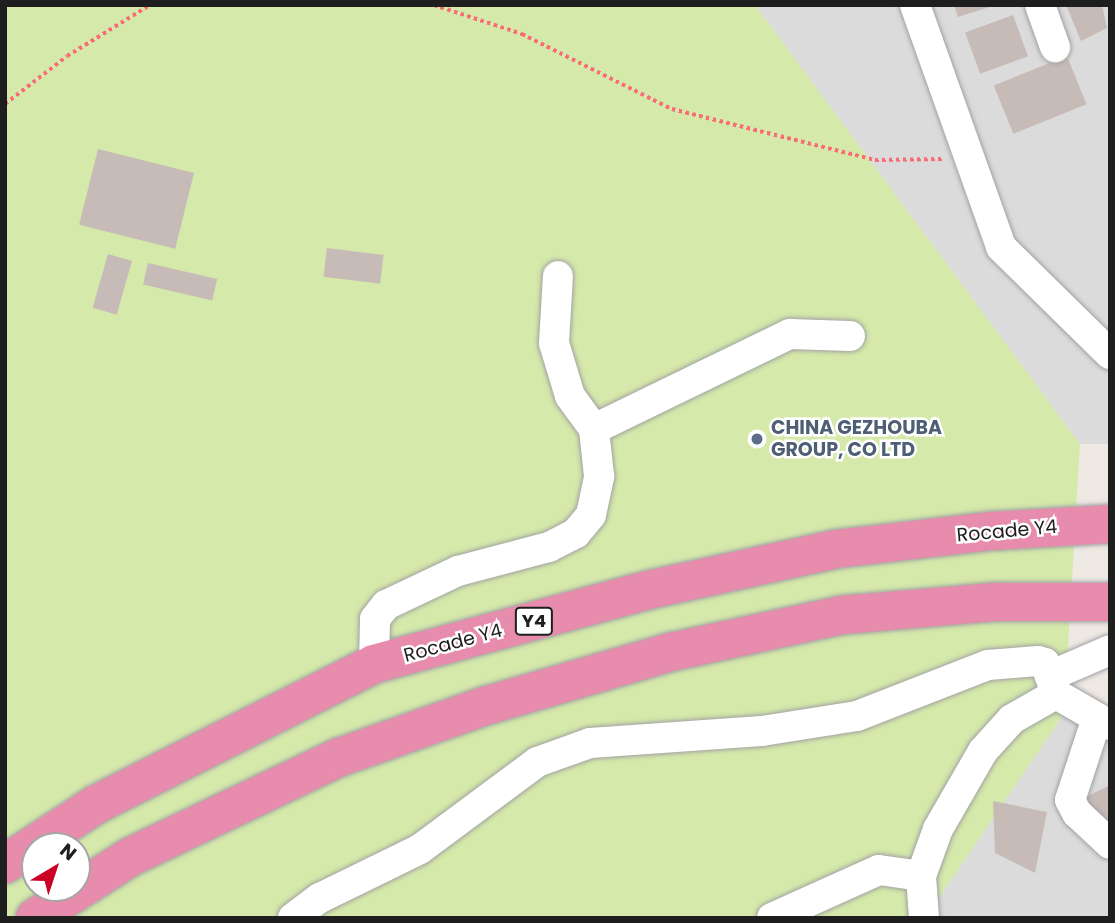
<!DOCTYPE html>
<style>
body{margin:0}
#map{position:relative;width:1115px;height:923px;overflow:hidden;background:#efe9e4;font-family:Poppins,sans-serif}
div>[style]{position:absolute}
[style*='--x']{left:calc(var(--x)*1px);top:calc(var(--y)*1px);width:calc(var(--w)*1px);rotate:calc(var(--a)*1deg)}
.residential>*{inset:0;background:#dcdbdb}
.grass>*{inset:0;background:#d5e9aa}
.building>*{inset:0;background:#c7bbb8;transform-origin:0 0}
.path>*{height:3.5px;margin-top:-1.75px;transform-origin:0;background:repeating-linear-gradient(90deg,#fa6b76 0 3.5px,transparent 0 7px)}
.roads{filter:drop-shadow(0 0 2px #a2a2a2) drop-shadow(0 0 2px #a2a2a2)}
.minor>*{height:30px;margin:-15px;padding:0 15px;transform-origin:15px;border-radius:15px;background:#fff}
.highway>*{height:38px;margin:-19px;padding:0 19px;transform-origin:19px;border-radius:19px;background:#e78cad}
.dots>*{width:19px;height:19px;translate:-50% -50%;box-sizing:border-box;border:4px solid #fff;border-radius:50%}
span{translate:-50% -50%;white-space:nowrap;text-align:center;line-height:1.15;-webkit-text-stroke:5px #fff;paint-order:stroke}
.shield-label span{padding:2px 5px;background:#fff;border:2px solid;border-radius:5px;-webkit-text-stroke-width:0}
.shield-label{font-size:18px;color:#1e1e1e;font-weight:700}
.service-label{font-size:19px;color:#4e5e75;font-weight:700}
.left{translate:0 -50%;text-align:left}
.street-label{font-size:19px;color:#1e1e1e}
.frame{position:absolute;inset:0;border:7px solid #1e1e1e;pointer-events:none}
.north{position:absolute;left:21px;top:832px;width:70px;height:70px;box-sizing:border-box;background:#fff;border:2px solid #a5a5a5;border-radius:50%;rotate:39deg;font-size:19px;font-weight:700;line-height:28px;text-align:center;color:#1e1e1e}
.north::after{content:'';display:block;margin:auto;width:24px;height:32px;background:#cc0025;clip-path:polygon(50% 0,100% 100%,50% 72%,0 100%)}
</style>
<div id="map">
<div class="residential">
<i style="clip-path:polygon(755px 5px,1110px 5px,1110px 444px,1080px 444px)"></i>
<i style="clip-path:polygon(1110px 713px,1110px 918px,925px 918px,1064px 714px)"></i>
</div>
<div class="grass">
<i style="clip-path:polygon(evenodd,5px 5px,755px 5px,1080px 444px,1064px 714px,925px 918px,5px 918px,5px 5px,35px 846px,77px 846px,77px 888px,35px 888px,35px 846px)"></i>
</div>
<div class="building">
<i style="clip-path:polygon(954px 5px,993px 5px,993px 6px,958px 17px)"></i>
<i style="clip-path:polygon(1066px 5px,1102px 5px,1107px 28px,1081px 41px)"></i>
<i style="left:1013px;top:15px;width:44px;height:51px;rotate:70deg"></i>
<i style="left:1067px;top:56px;width:52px;height:79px;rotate:68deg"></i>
<i style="left:98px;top:149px;width:99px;height:78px;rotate:14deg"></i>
<i style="left:327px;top:248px;width:57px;height:29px;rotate:7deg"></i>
<i style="left:108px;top:254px;width:25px;height:56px;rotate:16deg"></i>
<i style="left:148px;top:263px;width:71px;height:22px;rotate:13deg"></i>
<i style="clip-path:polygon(1110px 785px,1110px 823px,1108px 823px,1078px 801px)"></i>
<i style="clip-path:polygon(993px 801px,1047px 812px,1035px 873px,995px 853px)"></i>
</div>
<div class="path">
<i style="--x:434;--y:5;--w:93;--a:18.2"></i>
<i style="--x:522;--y:34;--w:168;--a:26.6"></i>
<i style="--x:672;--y:109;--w:209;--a:14.1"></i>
<i style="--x:875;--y:160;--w:67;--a:-0.9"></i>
<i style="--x:5;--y:104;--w:78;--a:-37.7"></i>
<i style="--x:67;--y:56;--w:97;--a:-31.6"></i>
</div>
<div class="roads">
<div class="minor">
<i style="--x:915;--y:5;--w:257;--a:70.4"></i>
<i style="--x:1001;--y:247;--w:153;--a:44.5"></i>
<i style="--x:1040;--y:5;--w:45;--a:70.3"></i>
<i style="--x:594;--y:429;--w:218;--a:-25.9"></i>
<i style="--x:790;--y:334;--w:60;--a:1.9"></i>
<i style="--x:374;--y:664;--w:45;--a:-88.7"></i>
<i style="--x:375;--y:619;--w:18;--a:-52"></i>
<i style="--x:386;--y:605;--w:80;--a:-25.3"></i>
<i style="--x:458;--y:571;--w:94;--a:-14.8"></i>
<i style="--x:549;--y:547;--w:30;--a:-27"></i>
<i style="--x:576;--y:533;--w:23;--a:-50"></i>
<i style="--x:591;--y:515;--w:40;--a:-78"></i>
<i style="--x:599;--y:476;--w:47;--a:-96.1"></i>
<i style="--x:594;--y:429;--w:41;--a:-126"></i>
<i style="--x:570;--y:396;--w:55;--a:-106.8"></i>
<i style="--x:554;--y:343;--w:67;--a:-86.6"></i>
<i style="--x:1050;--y:676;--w:65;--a:-23.4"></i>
<i style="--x:1097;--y:718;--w:86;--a:108.2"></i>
<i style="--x:1070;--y:800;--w:15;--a:62"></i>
<i style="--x:1077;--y:813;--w:45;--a:43.2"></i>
<i style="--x:293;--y:918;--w:34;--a:-37"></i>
<i style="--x:320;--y:898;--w:111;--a:-26.1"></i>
<i style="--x:420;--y:849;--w:146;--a:-36.6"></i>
<i style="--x:537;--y:762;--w:56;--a:-19.7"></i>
<i style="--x:590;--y:743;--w:172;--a:-4"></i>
<i style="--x:762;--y:731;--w:96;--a:-9"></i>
<i style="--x:857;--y:716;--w:141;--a:-21.3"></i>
<i style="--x:988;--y:665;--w:50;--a:-4.6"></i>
<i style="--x:1038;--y:661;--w:7;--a:16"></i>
<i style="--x:1045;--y:663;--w:33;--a:70"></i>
<i style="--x:1056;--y:694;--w:62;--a:29.9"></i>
<i style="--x:772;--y:918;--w:117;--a:-24.2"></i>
<i style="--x:879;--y:870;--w:42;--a:8.1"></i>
<i style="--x:924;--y:918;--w:42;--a:-94.1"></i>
<i style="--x:921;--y:876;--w:50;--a:-70.1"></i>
<i style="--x:938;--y:829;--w:90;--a:-60"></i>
<i style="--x:983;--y:751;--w:43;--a:-47.8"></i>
<i style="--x:1012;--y:719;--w:51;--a:-29.6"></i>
</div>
<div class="highway">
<i style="--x:5;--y:864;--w:108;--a:-33.2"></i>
<i style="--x:95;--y:805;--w:313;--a:-26.8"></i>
<i style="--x:374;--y:664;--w:284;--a:-15.1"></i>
<i style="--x:648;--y:590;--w:192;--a:-12.3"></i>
<i style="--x:836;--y:549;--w:157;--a:-6.6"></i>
<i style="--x:992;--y:531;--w:118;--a:-3.4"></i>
<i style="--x:35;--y:918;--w:113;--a:-32.7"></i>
<i style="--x:130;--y:857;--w:233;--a:-25.5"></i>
<i style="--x:340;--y:757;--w:154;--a:-19.4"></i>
<i style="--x:485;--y:706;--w:194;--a:-16.2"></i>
<i style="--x:671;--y:652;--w:175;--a:-12.2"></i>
<i style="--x:842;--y:615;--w:154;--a:-4.9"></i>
<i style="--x:995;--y:602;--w:115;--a:0"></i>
</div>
</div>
<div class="dots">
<i style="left:757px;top:439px;background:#5c6f8a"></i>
</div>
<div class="shield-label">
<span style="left:534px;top:621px">Y4</span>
</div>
<div class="service-label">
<span class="left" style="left:771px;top:439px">CHINA GEZHOUBA<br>GROUP, CO LTD</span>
</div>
<div class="street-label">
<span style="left:1007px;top:531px;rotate:-5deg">Rocade Y4</span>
<span style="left:453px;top:643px;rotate:-15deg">Rocade Y4</span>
</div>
<div class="frame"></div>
<div class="north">N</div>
</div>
